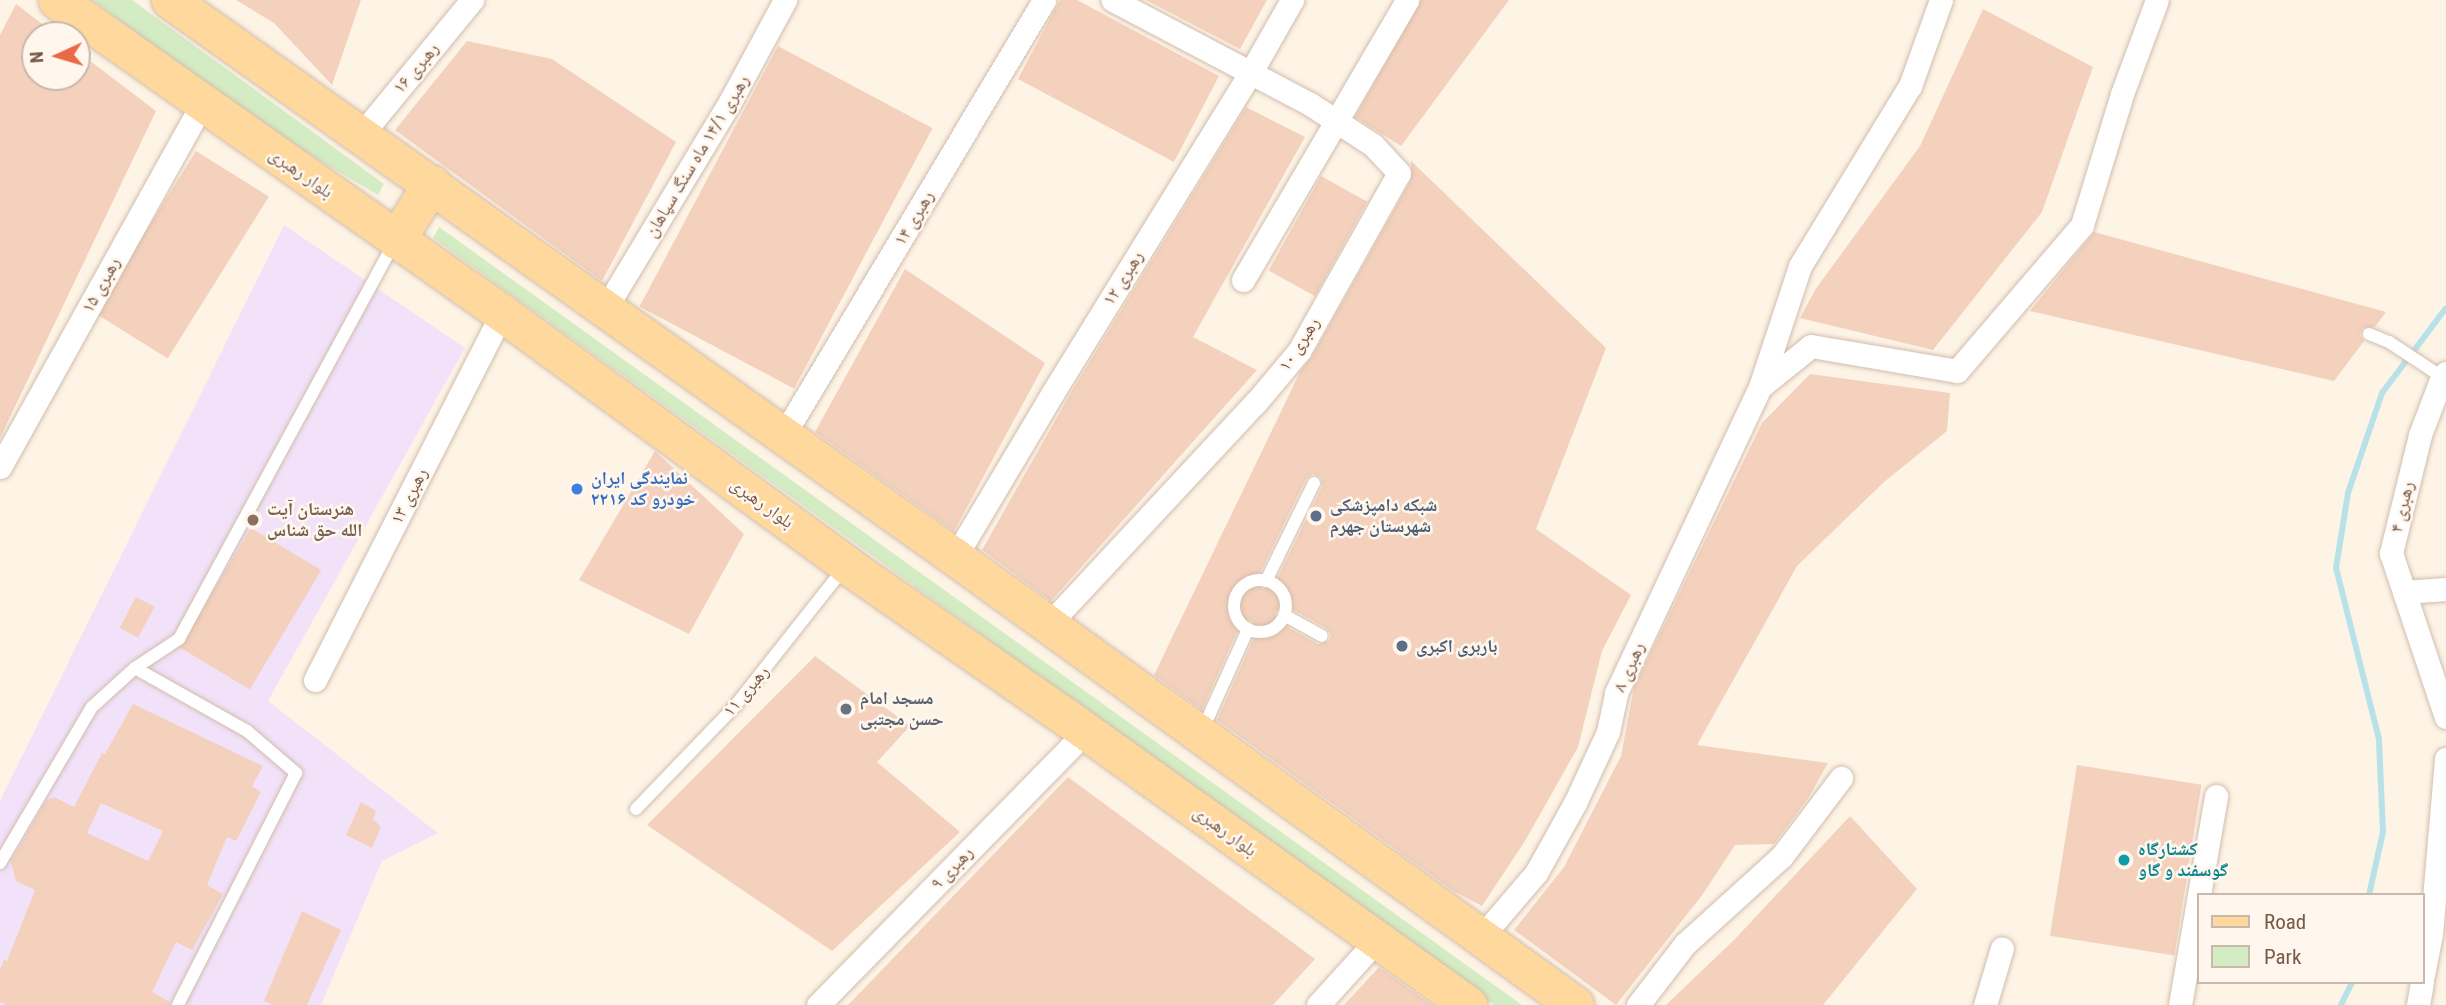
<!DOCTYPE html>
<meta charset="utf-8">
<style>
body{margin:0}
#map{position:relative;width:2446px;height:1005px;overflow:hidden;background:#fdf4e6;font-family:"Roboto Condensed","Noto Naskh Arabic",sans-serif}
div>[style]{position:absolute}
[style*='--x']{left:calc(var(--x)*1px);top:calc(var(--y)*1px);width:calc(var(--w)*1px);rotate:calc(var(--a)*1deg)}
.education>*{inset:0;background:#f1e2fa}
.green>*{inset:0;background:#d4ecc3}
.stream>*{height:6px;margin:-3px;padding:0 3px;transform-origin:3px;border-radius:3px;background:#b9e2e8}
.building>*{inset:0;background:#f4d1bc;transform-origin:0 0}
.roads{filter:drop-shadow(0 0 2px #d2bdad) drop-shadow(0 0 2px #d2bdad)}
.service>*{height:12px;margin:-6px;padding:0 6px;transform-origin:6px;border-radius:6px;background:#fff}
.service>.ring{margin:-6px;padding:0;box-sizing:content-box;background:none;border:12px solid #fff;border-radius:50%}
.minor>*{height:23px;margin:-11.5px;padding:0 11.5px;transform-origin:11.5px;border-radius:11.5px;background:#fff}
.primary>*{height:37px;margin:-18.5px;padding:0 18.5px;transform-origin:18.5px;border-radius:18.5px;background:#fed89c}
.dots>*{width:19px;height:19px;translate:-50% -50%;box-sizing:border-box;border:4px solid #fff7ed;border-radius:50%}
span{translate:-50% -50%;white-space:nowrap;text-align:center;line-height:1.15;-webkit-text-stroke:5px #fff7ed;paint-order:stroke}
.street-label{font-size:18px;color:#785949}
.shop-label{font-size:18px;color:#366cbe;font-weight:700}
.left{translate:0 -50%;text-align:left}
.service-label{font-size:18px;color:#4e5e75;font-weight:700}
.education-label{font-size:18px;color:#785e54;font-weight:700}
.worship-label{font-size:18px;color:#5b616d;font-weight:700}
.culture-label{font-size:18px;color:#0d838f;font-weight:700}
.legend{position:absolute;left:2197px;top:893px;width:228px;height:91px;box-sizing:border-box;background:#fff7ed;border:2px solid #c9b8ab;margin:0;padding:9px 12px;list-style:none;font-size:21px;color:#785949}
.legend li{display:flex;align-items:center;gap:14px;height:35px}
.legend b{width:35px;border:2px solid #c9b8ab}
.north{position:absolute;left:21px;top:21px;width:70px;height:70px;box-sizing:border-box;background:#fff7ed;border:2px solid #c9b8ab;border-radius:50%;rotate:266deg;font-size:19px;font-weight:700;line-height:28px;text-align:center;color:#785949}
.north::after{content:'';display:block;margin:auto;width:24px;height:32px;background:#eb6846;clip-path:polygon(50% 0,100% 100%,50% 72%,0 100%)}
</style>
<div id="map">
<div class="education">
<i style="clip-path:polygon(284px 225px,465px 348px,268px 701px,438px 833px,382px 861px,321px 1005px,0 1005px,0 801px)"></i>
</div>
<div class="green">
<i style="clip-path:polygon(93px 0,132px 0,384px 184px,378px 195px,307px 153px,168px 57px)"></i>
<i style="clip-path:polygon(439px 227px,1522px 1005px,1494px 1005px,433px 238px)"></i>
</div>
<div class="stream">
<i style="--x:2369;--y:895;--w:65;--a:-77.5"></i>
<i style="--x:2383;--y:832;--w:93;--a:-92.5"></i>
<i style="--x:2379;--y:739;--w:176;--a:-104.1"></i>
<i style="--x:2336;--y:568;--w:76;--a:-80.9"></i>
<i style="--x:2348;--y:493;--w:106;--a:-71.2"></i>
<i style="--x:2382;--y:393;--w:106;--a:-53"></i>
<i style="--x:2341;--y:1005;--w:25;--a:-64"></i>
</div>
<div class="building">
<i style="clip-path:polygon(236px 0,361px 0,332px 85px,274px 23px)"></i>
<i style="clip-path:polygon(1060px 0,1077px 0,1219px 76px,1174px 162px,1018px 79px)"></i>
<i style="clip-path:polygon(1146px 0,1267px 0,1240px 49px)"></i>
<i style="clip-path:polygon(1421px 0,1509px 0,1401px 146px,1355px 117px)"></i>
<i style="clip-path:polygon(16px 4px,57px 35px,35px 35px,35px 77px,77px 77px,77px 51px,156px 111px,0 438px,0 35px)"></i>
<i style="clip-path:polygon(1983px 9px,2093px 67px,2042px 212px,1933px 350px,1800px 318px,1815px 290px,1920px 146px)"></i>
<i style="clip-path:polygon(467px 41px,552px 59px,676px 142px,602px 281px,395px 130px)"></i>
<i style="left:778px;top:46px;width:175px;height:295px;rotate:28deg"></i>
<i style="clip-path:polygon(1246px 107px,1305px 137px,1193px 337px,1257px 370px,1051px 601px,982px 550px,1073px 389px)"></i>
<i style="left:196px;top:151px;width:86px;height:191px;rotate:32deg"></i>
<i style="clip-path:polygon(evenodd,1411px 161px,1606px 348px,1536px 529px,1631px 595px,1602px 651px,1578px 747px,1525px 841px,1482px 906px,1453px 891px,1217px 720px,1256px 633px,1252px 621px,1246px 620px,1240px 625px,1202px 710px,1154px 675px,1301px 370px,1311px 358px,1411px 180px,1411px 161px,1313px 474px,1321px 478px,1322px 487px,1274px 585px,1263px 589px,1258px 585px,1258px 577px,1306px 479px,1313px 474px,1411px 161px,1280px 607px,1288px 607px,1326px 628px,1331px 635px,1329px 641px,1318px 644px,1280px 623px,1275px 614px,1280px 607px)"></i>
<i style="left:1321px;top:176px;width:53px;height:108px;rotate:29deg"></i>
<i style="clip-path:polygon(2094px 232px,2386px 312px,2375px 327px,2363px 328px,2360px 335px,2364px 341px,2334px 381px,2030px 311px)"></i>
<i style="clip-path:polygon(905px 269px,1045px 363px,954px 531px,815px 432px)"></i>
<i style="clip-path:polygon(1810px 374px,1950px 393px,1947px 431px,1884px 482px,1797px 566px,1697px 745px,1828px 763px,1809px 797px,1774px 844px,1735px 845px,1703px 894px,1616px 1005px,1514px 930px,1564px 867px,1621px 756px,1634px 687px,1762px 423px)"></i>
<i style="clip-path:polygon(655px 451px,744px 534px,689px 634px,579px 580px)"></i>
<i style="left:251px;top:528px;width:82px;height:139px;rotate:31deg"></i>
<i style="left:136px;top:597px;width:21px;height:35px;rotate:28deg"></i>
<i style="clip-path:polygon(815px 656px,910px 726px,877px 762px,960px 832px,832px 951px,647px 825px)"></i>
<i style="clip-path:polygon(evenodd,133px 704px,263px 766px,252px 786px,261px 792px,236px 841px,227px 837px,207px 885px,223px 894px,192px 950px,176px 942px,152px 992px,170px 1002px,169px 1005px,6px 1005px,0 1002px,0 970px,4px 960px,7px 961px,35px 890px,16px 881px,11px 862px,46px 801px,54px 797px,74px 807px,102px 753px,105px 754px,133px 704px,101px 803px,163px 831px,148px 861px,87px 833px,101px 803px)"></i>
<i style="left:2077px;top:765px;width:126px;height:173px;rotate:9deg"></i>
<i style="clip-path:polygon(1068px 777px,1315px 959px,1273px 1005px,848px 1005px)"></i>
<i style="clip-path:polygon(361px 802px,376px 811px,373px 819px,381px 827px,372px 848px,346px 835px)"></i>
<i style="clip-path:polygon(1850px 816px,1917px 889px,1823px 1005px,1666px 1005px,1735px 939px)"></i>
<i style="clip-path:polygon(302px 911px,341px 930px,307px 1005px,273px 1005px,264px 1001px)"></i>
<i style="clip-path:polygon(1379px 967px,1432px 1005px,1344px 1005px)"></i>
</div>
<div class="roads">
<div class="service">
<i style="--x:2369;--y:334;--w:22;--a:22"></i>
<i style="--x:2389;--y:342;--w:64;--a:33.4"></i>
<i class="ring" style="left:1234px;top:580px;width:40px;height:40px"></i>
<i style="--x:1266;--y:581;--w:109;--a:-63.9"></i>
<i style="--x:1284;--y:615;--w:43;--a:28.9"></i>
<i style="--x:135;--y:668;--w:129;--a:29.4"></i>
<i style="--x:247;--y:731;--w:65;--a:40.6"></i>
<i style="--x:296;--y:773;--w:260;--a:117"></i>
<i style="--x:1202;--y:731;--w:112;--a:-65.7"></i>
<i style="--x:636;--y:809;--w:143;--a:-46.1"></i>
<i style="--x:735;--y:706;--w:176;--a:-51.7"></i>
<i style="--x:0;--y:863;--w:181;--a:-59.5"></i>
<i style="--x:92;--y:707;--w:58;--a:-42.2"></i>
<i style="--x:135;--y:668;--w:53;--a:-33.4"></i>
<i style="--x:179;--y:639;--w:451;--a:-61.5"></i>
</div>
<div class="minor">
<i style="--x:361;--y:135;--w:175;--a:-50.6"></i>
<i style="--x:1243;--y:280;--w:324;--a:-59.6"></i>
<i style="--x:605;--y:309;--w:244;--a:-58.9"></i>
<i style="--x:731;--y:100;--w:114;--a:-61.6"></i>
<i style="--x:2446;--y:373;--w:6;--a:135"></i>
<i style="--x:2442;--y:377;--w:62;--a:110.8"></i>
<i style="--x:2420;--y:435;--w:122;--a:103.8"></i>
<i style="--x:2391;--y:553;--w:173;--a:71.5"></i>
<i style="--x:1760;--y:387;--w:65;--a:-38.8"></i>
<i style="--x:1811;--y:346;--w:148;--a:9.7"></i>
<i style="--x:1957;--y:371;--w:192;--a:-49.4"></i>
<i style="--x:2082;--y:225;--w:137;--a:-73"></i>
<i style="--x:2122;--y:94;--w:100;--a:-69.6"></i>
<i style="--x:783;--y:436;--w:508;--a:-59.09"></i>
<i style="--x:0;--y:467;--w:415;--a:-60.9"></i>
<i style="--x:955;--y:557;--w:190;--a:-59.2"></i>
<i style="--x:1052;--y:394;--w:379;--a:-58.3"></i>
<i style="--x:1251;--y:72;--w:83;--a:-60.3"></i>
<i style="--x:2404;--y:592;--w:42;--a:-4.1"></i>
<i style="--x:1048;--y:625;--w:306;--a:-47"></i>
<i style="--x:1257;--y:401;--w:65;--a:-50"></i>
<i style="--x:1299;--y:351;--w:204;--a:-60.7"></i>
<i style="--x:1399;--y:173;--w:38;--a:-133"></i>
<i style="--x:1373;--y:145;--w:75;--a:-146.9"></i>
<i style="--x:1310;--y:104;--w:223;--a:-152.2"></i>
<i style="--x:315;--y:680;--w:412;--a:-63"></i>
<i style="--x:1483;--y:935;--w:82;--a:-49.5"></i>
<i style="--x:1536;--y:873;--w:80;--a:-60.9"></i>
<i style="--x:1575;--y:803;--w:78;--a:-65.1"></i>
<i style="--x:1608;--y:732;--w:40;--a:-78"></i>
<i style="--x:1616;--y:693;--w:338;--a:-64.8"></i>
<i style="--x:1760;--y:387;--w:127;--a:-71.7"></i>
<i style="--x:1800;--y:266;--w:211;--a:-58.6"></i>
<i style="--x:1910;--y:86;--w:91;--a:-70.2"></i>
<i style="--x:2423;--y:975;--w:42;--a:-79"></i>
<i style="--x:2431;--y:934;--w:176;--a:-85.1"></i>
<i style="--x:818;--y:1005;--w:383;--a:-45.6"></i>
<i style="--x:1318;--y:1005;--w:88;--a:-47.8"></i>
<i style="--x:1638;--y:1005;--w:77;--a:-52.4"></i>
<i style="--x:1685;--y:944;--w:131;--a:-42.2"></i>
<i style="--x:1782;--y:856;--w:98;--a:-52.9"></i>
<i style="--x:1985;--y:1005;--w:59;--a:-73.4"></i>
<i style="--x:2180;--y:1005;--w:212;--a:-80.2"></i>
<i style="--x:2418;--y:1005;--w:23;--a:-80"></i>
</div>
<div class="primary">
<i style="--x:57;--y:0;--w:544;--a:35.12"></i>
<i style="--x:502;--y:313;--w:427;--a:36.1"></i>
<i style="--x:847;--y:565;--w:267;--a:34.8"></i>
<i style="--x:1066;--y:717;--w:495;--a:35.6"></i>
<i style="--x:170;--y:0;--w:963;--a:35.36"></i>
<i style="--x:955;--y:557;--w:765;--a:35.85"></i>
<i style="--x:396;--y:240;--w:67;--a:-57.7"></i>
</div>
</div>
<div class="dots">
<i style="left:577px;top:489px;background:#3f7fe0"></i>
<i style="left:1316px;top:516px;background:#5c6f8a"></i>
<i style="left:253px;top:520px;background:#8d6e63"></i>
<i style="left:1402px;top:646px;background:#5c6f8a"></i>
<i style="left:846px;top:709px;background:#6b7280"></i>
<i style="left:2124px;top:860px;background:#0f9aa8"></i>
</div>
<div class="street-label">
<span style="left:416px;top:68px;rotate:-50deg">رهبری ۱۶</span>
<span style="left:697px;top:156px;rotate:-59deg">رهبری ۱۴/۱ ماه سنگ سپاهان</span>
<span style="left:301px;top:173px;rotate:35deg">بلوار رهبری</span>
<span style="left:914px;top:218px;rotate:-59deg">رهبری ۱۴</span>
<span style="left:1123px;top:278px;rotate:-58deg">رهبری ۱۲</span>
<span style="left:101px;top:285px;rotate:-61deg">رهبری ۱۵</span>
<span style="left:1299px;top:344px;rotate:-57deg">رهبری ۱۰</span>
<span style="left:409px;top:496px;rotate:-63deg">رهبری ۱۳</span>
<span style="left:762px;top:503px;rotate:36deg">بلوار رهبری</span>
<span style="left:2402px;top:507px;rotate:-76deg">رهبری ۴</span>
<span style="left:1629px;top:667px;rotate:-66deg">رهبری ۸</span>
<span style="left:746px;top:691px;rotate:-50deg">رهبری ۱۱</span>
<span style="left:1225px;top:831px;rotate:36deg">بلوار رهبری</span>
<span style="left:952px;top:868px;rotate:-46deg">رهبری ۹</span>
</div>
<div class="shop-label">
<span class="left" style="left:591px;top:489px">نمایندگی ایران<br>خودرو کد ۲۲۱۶</span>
</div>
<div class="service-label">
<span class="left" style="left:1330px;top:516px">شبکه دامپزشکی<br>شهرستان جهرم</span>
<span class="left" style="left:1416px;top:646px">باربری اکبری</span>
</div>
<div class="education-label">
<span class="left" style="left:267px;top:520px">هنرستان آیت<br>الله حق شناس</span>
</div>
<div class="worship-label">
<span class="left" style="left:860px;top:709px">مسجد امام<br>حسن مجتبی</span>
</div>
<div class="culture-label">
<span class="left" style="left:2138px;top:860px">کشتارگاه<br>گوسفند و گاو</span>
</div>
<ul class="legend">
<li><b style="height:9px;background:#fed89c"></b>Road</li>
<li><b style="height:19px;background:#d4ecc3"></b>Park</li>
</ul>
<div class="north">N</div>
</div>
